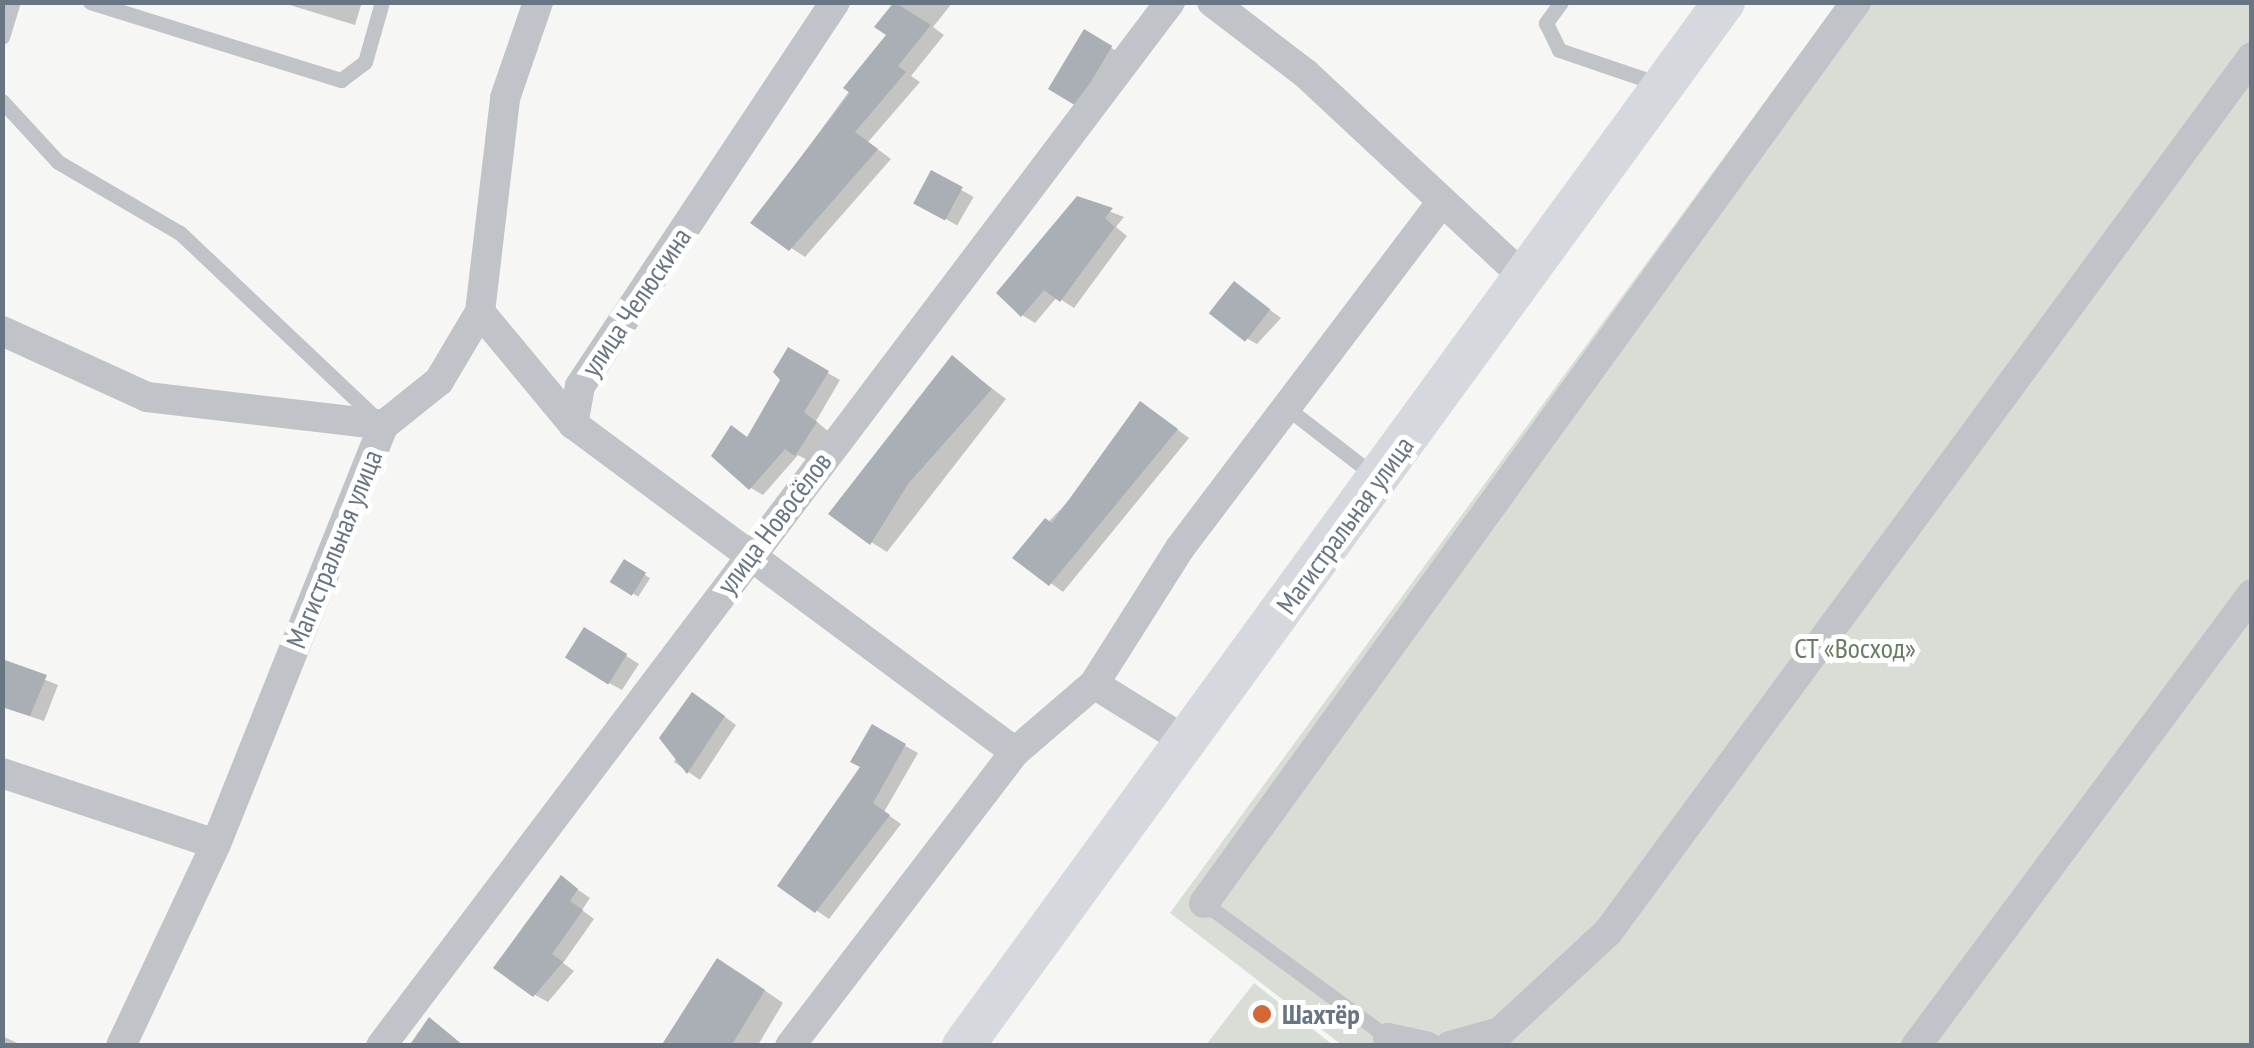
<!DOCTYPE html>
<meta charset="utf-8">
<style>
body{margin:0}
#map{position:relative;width:2254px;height:1048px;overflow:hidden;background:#f6f7f4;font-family:"PT Sans Narrow",sans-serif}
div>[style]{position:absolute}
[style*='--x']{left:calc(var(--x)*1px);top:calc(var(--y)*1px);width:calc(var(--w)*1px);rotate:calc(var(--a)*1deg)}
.green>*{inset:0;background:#d8ddd5}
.shadow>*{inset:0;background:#0003;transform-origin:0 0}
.building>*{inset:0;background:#a9afb5;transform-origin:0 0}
.lane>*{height:15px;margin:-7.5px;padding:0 7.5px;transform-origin:7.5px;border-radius:7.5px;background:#c0c3c7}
.street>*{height:30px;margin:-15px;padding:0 15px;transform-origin:15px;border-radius:15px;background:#c0c3c7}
.secondary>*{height:42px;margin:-21px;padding:0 21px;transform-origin:21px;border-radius:21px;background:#d5d8dc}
.dots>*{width:28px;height:28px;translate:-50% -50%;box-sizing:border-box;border:5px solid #fff;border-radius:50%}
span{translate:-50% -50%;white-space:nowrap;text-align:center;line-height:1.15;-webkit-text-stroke:10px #fff;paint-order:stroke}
.street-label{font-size:28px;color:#687582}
.park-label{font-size:28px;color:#697a66}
.poi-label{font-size:28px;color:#687582;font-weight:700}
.left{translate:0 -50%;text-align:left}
.frame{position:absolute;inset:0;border:5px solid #687582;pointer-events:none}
</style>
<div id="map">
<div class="green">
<i style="clip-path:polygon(1837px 3px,2251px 3px,2251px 1045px,1342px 1045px,1170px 913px)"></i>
<i style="clip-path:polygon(1254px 983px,1333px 1045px,1206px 1045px)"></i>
</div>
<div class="shadow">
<i style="clip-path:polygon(280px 2px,362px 2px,355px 25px)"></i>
<i style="clip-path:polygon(898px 2px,953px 2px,933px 27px,944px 35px,911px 76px,920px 82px,868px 142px,891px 159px,805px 257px,753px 223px,890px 35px,877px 26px)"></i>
<i style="clip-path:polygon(1085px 32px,1123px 55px,1083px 108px,1070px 101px)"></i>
<i style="left:932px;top:173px;width:48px;height:33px;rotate:30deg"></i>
<i style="clip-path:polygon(1078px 199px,1124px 217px,1116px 227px,1127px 236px,1074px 308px,1057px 297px,1035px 323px,1022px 315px)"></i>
<i style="clip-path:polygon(1234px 284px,1281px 318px,1257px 344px,1244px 337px)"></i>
<i style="clip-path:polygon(788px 350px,840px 380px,816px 421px,828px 431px,809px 461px,798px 455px,763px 495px,751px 488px,748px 439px,784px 379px)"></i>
<i style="clip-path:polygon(952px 358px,1006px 399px,887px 552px,871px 542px)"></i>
<i style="clip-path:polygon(1153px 412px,1189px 438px,1063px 592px,1015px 557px)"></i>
<i style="left:625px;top:562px;width:30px;height:22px;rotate:33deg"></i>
<i style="clip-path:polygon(585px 630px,639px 664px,622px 690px,609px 683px)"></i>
<i style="clip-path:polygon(2px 662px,58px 685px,44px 721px,2px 707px)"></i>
<i style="clip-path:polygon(706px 703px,736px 725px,700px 780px,674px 762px)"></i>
<i style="clip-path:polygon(873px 728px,918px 753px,884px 812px,901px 824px,829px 919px,781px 886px,863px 766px)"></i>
<i style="clip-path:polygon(562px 879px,590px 898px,582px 910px,594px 919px,563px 963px,574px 971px,548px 1002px,535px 995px)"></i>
<i style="clip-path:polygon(738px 972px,783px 1003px,758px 1045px,665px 1046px)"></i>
<i style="clip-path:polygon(2px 1036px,24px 1046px,2px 1046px)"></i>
</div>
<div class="building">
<i style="clip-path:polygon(894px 2px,931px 25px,898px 66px,906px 72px,855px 132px,878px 149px,789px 251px,750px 223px,850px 93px,843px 88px,886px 35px,874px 27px)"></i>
<i style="left:1084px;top:29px;width:33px;height:70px;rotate:31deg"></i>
<i style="left:931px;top:170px;width:36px;height:38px;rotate:28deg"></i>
<i style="clip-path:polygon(1077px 196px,1113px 208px,1105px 218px,1115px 227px,1060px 302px,1044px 290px,1021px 317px,996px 293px)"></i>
<i style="left:1234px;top:281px;width:46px;height:41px;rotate:38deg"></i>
<i style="clip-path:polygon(788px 347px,829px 371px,804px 412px,817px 422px,795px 456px,785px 449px,749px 490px,711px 456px,731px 425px,747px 437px,780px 380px,773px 372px)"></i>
<i style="clip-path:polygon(952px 355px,992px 389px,908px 484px,870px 545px,828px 514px)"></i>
<i style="clip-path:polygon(1140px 401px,1178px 429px,1049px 586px,1012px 558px,1045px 518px,1052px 523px)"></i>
<i style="left:624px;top:559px;width:26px;height:27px;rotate:32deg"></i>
<i style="left:584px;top:627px;width:51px;height:36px;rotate:32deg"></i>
<i style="clip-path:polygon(2px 659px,47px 675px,30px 716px,2px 707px)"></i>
<i style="clip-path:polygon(692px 692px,725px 716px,687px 774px,659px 738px)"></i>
<i style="clip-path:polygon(872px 724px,906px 744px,873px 803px,890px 815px,815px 913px,777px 886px,860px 767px,850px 762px)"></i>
<i style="clip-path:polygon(561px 875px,578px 889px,570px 901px,583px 910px,552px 954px,563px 962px,533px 997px,493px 968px)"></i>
<i style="clip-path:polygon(717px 958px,765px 990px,731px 1046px,661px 1046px)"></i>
<i style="clip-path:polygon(429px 1017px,464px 1046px,409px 1046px)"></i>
</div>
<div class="lane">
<i style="--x:90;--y:2;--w:263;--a:17.3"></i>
<i style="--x:341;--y:80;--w:30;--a:-37"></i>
<i style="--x:365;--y:62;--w:62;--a:-74.2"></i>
<i style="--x:1561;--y:2;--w:26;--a:126"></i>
<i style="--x:1546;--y:23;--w:30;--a:64"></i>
<i style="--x:1559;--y:50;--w:106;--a:18.8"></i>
<i style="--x:2;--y:37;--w:37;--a:-73"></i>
<i style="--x:2;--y:101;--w:83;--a:47.4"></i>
<i style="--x:58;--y:162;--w:141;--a:30.2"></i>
<i style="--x:180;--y:233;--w:271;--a:43.4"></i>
<i style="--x:1287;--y:408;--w:111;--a:37.7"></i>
<i style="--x:1204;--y:903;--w:232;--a:36.2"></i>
</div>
<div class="street">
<i style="--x:835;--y:2;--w:461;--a:123.6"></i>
<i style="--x:580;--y:386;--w:39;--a:100"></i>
<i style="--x:573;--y:424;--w:550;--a:36.58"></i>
<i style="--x:1212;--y:2;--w:117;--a:37.4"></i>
<i style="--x:1305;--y:73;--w:301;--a:43"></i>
<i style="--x:480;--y:312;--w:146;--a:50.3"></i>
<i style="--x:2;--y:331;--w:159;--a:24.5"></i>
<i style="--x:147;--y:397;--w:239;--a:6.7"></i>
<i style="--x:1094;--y:684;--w:108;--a:31.8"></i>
<i style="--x:2;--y:773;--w:225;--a:18.4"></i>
<i style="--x:1204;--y:903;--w:1112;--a:-54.11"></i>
<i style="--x:1388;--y:1038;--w:40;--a:12"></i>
<i style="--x:121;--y:1046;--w:223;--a:-64.8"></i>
<i style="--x:216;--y:844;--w:451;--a:-68.2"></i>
<i style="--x:384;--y:425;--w:70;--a:-38.7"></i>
<i style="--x:439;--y:381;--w:80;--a:-59.3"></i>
<i style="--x:480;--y:312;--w:215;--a:-83.3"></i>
<i style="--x:505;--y:98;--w:102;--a:-71"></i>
<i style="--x:381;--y:1046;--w:1309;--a:-52.92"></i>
<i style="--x:790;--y:1046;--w:370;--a:-52.6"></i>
<i style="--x:1015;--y:752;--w:104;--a:-40.7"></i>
<i style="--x:1094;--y:684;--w:161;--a:-57.7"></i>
<i style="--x:1180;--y:548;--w:431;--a:-52.9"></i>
<i style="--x:1450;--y:1046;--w:52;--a:-15.6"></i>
<i style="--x:1500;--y:1032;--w:147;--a:-42.8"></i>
<i style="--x:1608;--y:932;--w:1086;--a:-53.65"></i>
<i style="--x:1916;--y:1046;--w:563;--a:-53.37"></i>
</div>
<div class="secondary">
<i style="--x:963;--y:1046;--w:1292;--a:-53.91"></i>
</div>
<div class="dots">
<i style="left:1262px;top:1014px;background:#d56736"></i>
</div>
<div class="street-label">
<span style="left:636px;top:302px;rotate:-56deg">улица Челюскина</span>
<span style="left:774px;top:523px;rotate:-53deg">улица Новосёлов</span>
<span style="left:1345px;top:525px;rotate:-54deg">Магистральная улица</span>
<span style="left:334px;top:549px;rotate:-68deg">Магистральная улица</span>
</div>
<div class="park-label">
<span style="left:1855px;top:648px">СТ «Восход»</span>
</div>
<div class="poi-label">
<span class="left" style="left:1282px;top:1014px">Шахтёр</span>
</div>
<div class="frame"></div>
</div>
